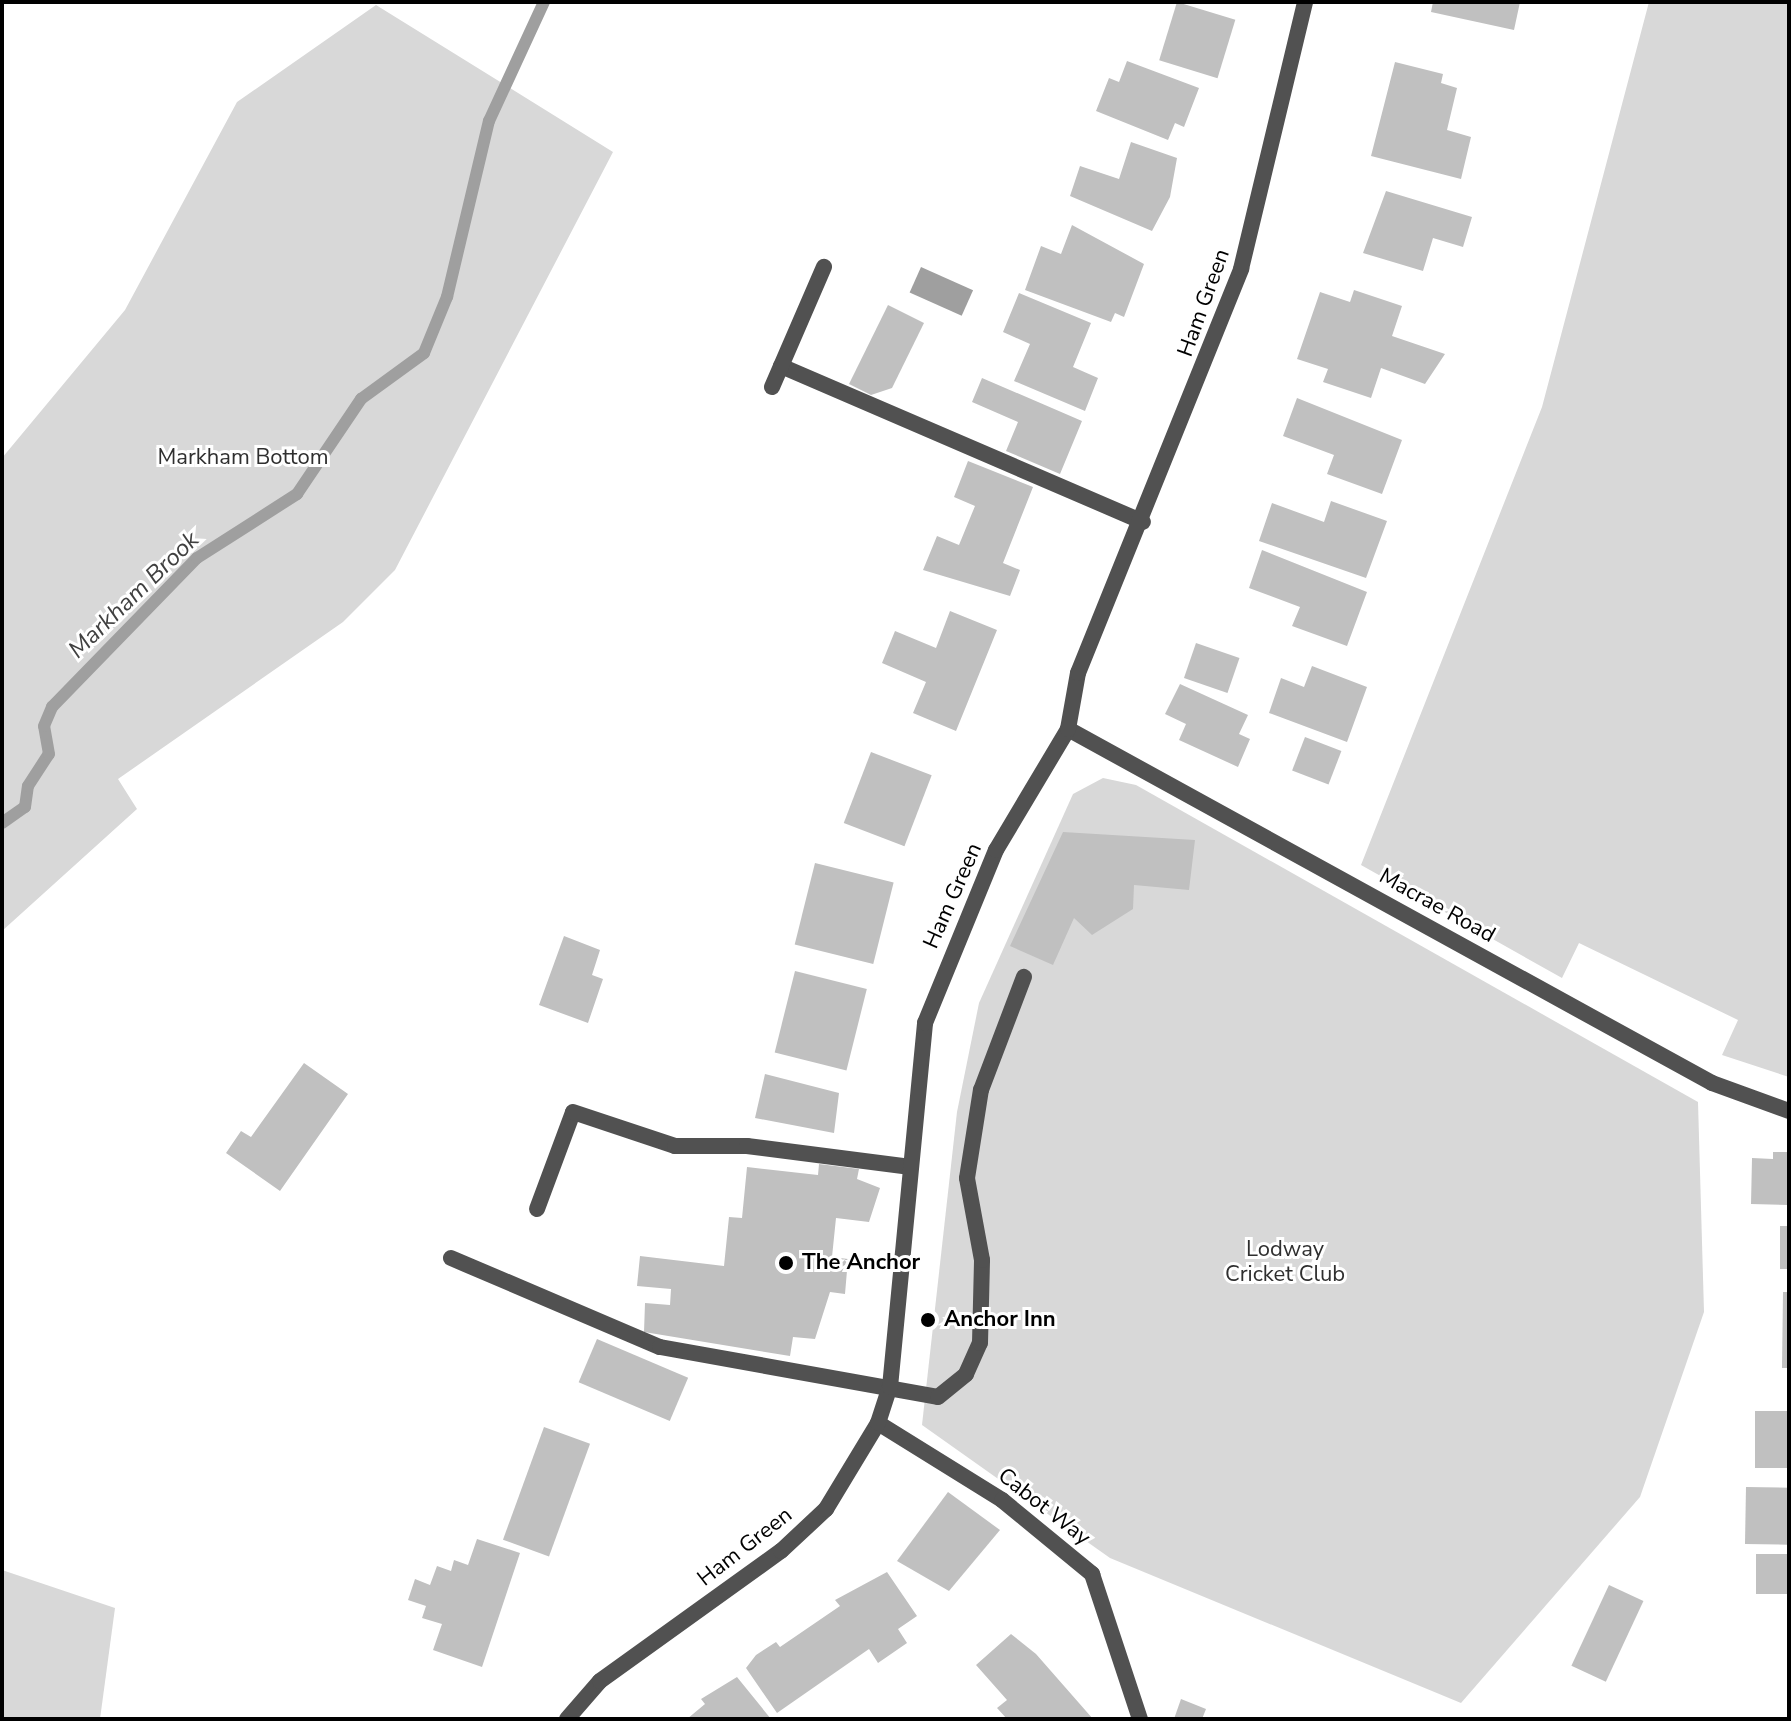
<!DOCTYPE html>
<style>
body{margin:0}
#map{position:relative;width:1791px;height:1721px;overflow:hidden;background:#fff;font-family:"Nunito Sans",sans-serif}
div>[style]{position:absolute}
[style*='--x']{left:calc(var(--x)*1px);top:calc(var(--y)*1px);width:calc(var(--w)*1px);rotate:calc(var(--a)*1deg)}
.green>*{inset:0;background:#d8d8d8}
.water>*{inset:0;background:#9f9f9f;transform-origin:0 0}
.stream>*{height:12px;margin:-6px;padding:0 6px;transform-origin:6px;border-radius:6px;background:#9f9f9f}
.building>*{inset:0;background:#c0c0c0;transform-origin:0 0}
.service>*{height:16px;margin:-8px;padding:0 8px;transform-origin:8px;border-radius:8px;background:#515151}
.minor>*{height:16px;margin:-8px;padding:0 8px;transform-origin:8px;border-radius:8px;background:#515151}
.tertiary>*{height:16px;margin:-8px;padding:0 8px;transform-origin:8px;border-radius:8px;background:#515151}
.dots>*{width:22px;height:22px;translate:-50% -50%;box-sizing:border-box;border:4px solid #fff;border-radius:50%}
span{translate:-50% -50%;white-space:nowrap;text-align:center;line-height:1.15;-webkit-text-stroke:6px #fff;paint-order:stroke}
.street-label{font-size:22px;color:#000}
.park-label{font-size:22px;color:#2f2f2f}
.poi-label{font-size:22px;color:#000;font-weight:700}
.left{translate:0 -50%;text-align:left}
.water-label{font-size:24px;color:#404040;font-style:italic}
.frame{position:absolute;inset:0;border:4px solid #000;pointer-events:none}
</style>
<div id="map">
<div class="green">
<i style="clip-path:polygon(1649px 2px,1789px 2px,1789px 1077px,1722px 1055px,1738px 1020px,1579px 943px,1562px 978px,1361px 865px,1542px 407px)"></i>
<i style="clip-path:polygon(376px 5px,613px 152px,395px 570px,343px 622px,118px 779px,137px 809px,2px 931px,2px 458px,125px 310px,237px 102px)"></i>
<i style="clip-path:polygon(1103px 778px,1136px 785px,1698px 1102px,1704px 1312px,1640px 1497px,1461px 1703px,1110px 1558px,922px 1425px,957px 1112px,979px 1003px,1073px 794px)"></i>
<i style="clip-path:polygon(2px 1570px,115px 1608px,100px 1719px,2px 1719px)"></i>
</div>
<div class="water">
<i style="left:921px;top:267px;width:57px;height:28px;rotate:24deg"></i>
</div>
<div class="stream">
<i style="--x:2;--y:823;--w:28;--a:-35"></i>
<i style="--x:25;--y:807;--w:21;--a:-82"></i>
<i style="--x:28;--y:786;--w:38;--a:-57"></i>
<i style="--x:49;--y:754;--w:28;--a:-100"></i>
<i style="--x:44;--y:726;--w:21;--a:-67"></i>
<i style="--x:52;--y:707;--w:208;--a:-45.8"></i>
<i style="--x:197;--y:558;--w:119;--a:-32.6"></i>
<i style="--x:297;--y:494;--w:115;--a:-56"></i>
<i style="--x:361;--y:399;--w:78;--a:-36.1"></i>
<i style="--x:424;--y:353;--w:61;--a:-67.7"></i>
<i style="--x:447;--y:297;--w:181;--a:-76.6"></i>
<i style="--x:489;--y:121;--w:131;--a:-65.2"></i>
</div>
<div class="building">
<i style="left:1177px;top:2px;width:61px;height:61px;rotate:17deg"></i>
<i style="clip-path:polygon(1433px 2px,1520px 2px,1514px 30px,1431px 12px)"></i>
<i style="clip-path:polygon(1127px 61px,1199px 88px,1184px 127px,1175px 123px,1168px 140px,1096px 111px,1109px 78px,1119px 82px)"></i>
<i style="clip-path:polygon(1395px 62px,1443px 74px,1441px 83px,1457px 88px,1447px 130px,1471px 137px,1461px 179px,1371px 156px)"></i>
<i style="clip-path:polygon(1131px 142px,1177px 158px,1170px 197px,1152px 231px,1070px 196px,1080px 166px,1119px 179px)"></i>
<i style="clip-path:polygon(1386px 191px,1472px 217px,1463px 247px,1433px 238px,1423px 271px,1363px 253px)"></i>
<i style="clip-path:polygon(1072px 225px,1144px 264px,1124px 317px,1115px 313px,1111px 322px,1025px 290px,1041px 246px,1061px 254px)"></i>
<i style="clip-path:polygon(1354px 290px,1402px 306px,1392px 336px,1445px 354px,1425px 384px,1381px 368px,1371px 398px,1323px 382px,1328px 369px,1297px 359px,1320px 292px,1350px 302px)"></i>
<i style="clip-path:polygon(1019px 293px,1091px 323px,1073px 367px,1098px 378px,1085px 411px,1014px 381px,1030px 344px,1003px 332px)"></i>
<i style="clip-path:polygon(888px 305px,924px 323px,892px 388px,871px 395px,849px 384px)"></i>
<i style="clip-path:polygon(982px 378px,1082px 421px,1060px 474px,1006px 451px,1018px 422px,972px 402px)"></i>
<i style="clip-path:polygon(1297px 398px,1402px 440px,1382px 494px,1327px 474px,1334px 455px,1283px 436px)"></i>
<i style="clip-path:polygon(968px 461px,1033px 487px,1003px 563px,1020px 570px,1010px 596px,923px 570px,937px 536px,959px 545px,975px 506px,954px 497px)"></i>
<i style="clip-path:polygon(1331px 501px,1387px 521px,1366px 578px,1259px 541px,1272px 503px,1324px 522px)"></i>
<i style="clip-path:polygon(1262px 550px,1367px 592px,1347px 646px,1292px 626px,1300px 607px,1249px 588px)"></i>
<i style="clip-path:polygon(950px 611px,997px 630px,956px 731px,913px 713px,926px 682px,882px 663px,895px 631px,936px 648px)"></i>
<i style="left:1196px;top:643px;width:46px;height:37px;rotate:19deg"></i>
<i style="clip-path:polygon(1312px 666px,1367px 687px,1347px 742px,1269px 713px,1281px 678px,1304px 687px)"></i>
<i style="clip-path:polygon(1180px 684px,1248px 715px,1239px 734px,1250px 739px,1238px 767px,1179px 740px,1186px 724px,1165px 714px)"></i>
<i style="left:1305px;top:737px;width:39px;height:36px;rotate:21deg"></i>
<i style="left:871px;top:752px;width:65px;height:76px;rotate:21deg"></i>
<i style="clip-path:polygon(1063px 832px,1195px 840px,1189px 890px,1134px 885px,1133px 909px,1092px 935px,1074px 918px,1053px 965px,1010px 946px)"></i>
<i style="left:815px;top:863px;width:81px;height:84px;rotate:14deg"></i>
<i style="clip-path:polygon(564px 936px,600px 950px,592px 975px,603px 979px,588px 1023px,539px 1005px)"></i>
<i style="left:795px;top:971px;width:74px;height:84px;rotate:14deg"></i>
<i style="clip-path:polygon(304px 1063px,348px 1094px,280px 1191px,226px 1153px,241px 1131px,251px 1137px)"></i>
<i style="clip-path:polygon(765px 1074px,839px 1093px,834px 1133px,755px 1118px)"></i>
<i style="clip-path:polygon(1773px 1152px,1789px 1152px,1789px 1205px,1751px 1204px,1752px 1158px,1773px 1159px)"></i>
<i style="clip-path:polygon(819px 1164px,859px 1169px,857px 1179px,880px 1188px,869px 1222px,836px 1218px,832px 1257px,848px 1259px,845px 1294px,830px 1292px,815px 1339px,793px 1337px,790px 1356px,644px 1332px,645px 1303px,670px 1305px,671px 1289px,637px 1286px,640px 1256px,724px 1266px,729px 1217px,742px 1218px,747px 1167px,818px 1175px)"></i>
<i style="left:1780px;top:1226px;width:9px;height:43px"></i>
<i style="clip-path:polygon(1783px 1292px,1789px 1292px,1789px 1368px,1782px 1368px)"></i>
<i style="left:597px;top:1339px;width:99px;height:47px;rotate:23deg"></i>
<i style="left:1755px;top:1411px;width:34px;height:57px"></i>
<i style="left:544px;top:1427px;width:49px;height:120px;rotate:20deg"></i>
<i style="left:1746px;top:1487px;width:43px;height:57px;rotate:1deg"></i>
<i style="clip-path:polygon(948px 1492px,1000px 1530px,949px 1591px,897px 1561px)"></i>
<i style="clip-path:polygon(477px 1539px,520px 1553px,482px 1667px,433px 1650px,442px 1624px,422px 1618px,426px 1606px,408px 1600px,415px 1579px,430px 1585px,437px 1566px,451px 1571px,454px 1560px,468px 1565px)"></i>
<i style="left:1756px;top:1554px;width:33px;height:40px"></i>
<i style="clip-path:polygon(887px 1572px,917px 1616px,898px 1629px,907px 1643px,878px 1663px,869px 1649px,777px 1713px,746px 1668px,756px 1655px,776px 1642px,780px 1647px,840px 1606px,835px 1600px)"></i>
<i style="left:1609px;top:1585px;width:38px;height:89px;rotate:25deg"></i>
<i style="clip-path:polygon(1011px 1634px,1036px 1654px,1093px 1719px,1007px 1719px,997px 1708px,1007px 1700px,976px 1665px)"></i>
<i style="clip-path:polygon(737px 1677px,771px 1719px,687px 1719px,705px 1704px,701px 1699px)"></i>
<i style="clip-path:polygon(1181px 1699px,1206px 1709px,1202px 1719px,1174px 1719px)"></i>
</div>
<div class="service">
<i style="--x:781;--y:366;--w:394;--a:23.3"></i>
<i style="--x:772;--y:387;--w:131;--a:-66.6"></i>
<i style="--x:537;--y:1209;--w:103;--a:-69.6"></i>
<i style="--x:573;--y:1112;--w:108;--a:18.4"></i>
<i style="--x:675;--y:1146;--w:72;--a:0"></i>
<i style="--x:747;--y:1146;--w:165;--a:7.3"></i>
<i style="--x:451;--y:1258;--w:227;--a:23.1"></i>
<i style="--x:660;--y:1347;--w:282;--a:10.2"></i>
<i style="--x:938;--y:1397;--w:36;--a:-39"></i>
<i style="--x:966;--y:1374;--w:34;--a:-66"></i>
<i style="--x:980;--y:1343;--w:83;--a:-88.6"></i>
<i style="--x:982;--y:1260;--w:83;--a:-100.4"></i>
<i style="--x:967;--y:1178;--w:89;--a:-81"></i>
<i style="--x:981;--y:1090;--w:121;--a:-69.2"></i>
</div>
<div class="minor">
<i style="--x:1068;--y:729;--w:735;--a:28.8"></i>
<i style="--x:1712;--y:1083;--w:82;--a:20"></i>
<i style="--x:878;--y:1423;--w:146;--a:31.8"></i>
<i style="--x:1002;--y:1500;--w:117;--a:39.4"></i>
<i style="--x:1092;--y:1574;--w:153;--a:71.7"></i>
</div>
<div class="tertiary">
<i style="--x:567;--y:1719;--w:50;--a:-49"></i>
<i style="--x:600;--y:1681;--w:223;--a:-35.7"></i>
<i style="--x:781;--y:1551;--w:62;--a:-43"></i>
<i style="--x:826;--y:1509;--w:100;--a:-58.8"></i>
<i style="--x:878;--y:1423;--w:38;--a:-72"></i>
<i style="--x:890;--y:1387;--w:366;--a:-84.5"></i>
<i style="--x:925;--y:1023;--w:187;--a:-67.7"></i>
<i style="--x:996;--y:850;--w:141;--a:-59.2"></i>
<i style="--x:1068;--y:729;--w:57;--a:-79.9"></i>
<i style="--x:1078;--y:673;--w:436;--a:-68"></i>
<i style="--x:1241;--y:269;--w:275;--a:-76.5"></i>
</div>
<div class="dots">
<i style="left:786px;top:1263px;background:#000"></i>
<i style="left:928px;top:1320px;background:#000"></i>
</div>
<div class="street-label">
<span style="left:1204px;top:303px;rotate:-70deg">Ham Green</span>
<span style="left:953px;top:896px;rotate:-66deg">Ham Green</span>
<span style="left:1437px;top:906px;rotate:29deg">Macrae Road</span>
<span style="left:1044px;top:1507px;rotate:38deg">Cabot Way</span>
<span style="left:745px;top:1547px;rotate:-38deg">Ham Green</span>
</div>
<div class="park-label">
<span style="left:243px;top:458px">Markham Bottom</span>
<span style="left:1285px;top:1262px">Lodway<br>Cricket Club</span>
</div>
<div class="poi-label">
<span class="left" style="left:802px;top:1263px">The Anchor</span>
<span class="left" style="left:944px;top:1320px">Anchor Inn</span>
</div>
<div class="water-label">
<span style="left:134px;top:595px;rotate:-44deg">Markham Brook</span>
</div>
<div class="frame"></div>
</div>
